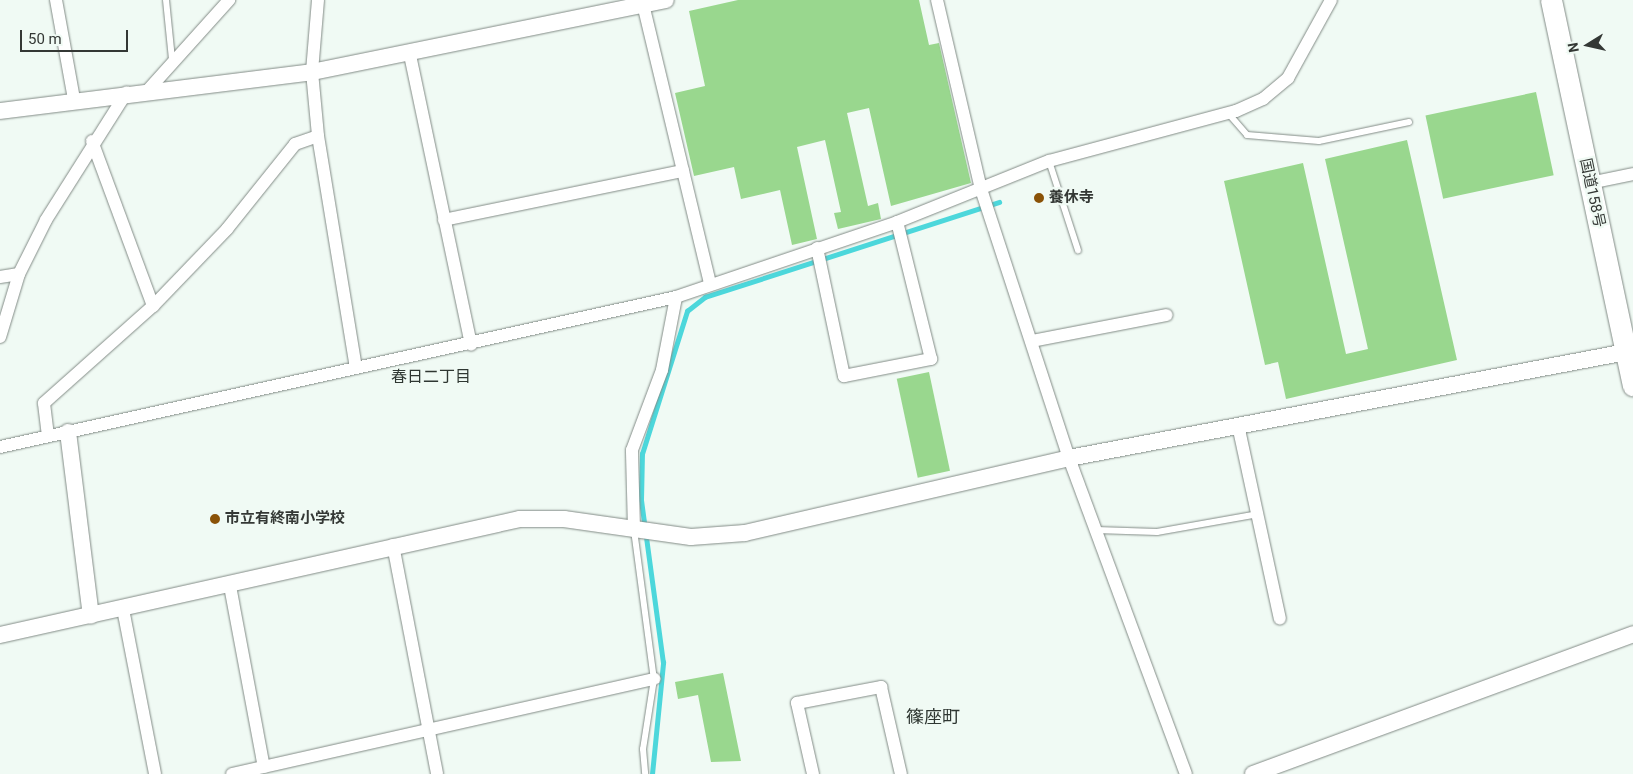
<!DOCTYPE html>
<meta charset="utf-8">
<style>
body{margin:0}
#map{position:relative;width:1633px;height:774px;overflow:hidden;background:#f0faf4;font-family:Roboto,"Noto Sans JP",sans-serif}
div>[style]{position:absolute}
[style*='--x']{left:calc(var(--x)*1px);top:calc(var(--y)*1px);width:calc(var(--w)*1px);rotate:calc(var(--a)*1deg)}
.stream>*{height:4.5px;margin:-2.25px;padding:0 2.25px;transform-origin:2.25px;border-radius:2.25px;background:#4cd7db}
.building>*{inset:0;background:#99d78e;transform-origin:0 0}
.roads{filter:drop-shadow(0 0 1px #828b86) drop-shadow(0 0 1px #828b86)}
.service>*{height:6px;margin:-3px;padding:0 3px;transform-origin:3px;border-radius:3px;background:#fff}
.minor>*{height:12px;margin:-6px;padding:0 6px;transform-origin:6px;border-radius:6px;background:#fff}
.tertiary>*{height:16px;margin:-8px;padding:0 8px;transform-origin:8px;border-radius:8px;background:#fff}
.trunk>*{height:21px;margin:-10.5px;padding:0 10.5px;transform-origin:10.5px;border-radius:10.5px;background:#fff}
.dots>*{width:14px;height:14px;translate:-50% -50%;box-sizing:border-box;border:2px solid #f0faf4;border-radius:50%}
span{translate:-50% -50%;white-space:nowrap;text-align:center;line-height:1.15;-webkit-text-stroke:4.5px #f0faf4;paint-order:stroke}
.street-label{font-size:15px;color:#343835}
.poi-label{font-size:15px;color:#343835;font-weight:700}
.left{translate:0 -50%;text-align:left}
.neighbourhood-label{font-size:16px;color:#2f3732}
.quarter-label{font-size:18px;color:#2f3732}
.north{position:absolute;left:1563px;top:20px;width:50px;height:50px;-webkit-text-stroke:4px #f0faf4;paint-order:stroke;rotate:260deg;font-size:14px;font-weight:700;line-height:20px;text-align:center;color:#343835}
.north::after{content:'';display:block;margin:auto;width:18px;height:22px;background:#343835;clip-path:polygon(50% 0,100% 100%,50% 72%,0 100%)}
.scale{position:absolute;left:20px;top:30px;width:108px;height:22px;box-sizing:border-box;border:2px solid #343835;border-top:0;padding-left:6px;font-size:15px;line-height:18px;white-space:nowrap;color:#343835;-webkit-text-stroke:4px #f0faf4;paint-order:stroke}
</style>
<div id="map">
<div class="stream">
<i style="--x:652;--y:774;--w:112;--a:-84.3"></i>
<i style="--x:663;--y:663;--w:164;--a:-97.7"></i>
<i style="--x:641;--y:500;--w:46;--a:-88.8"></i>
<i style="--x:642;--y:454;--w:150;--a:-72.5"></i>
<i style="--x:687;--y:311;--w:23;--a:-38"></i>
<i style="--x:705;--y:297;--w:309;--a:-17.9"></i>
</div>
<div class="building">
<i style="clip-path:polygon(738px 0,919px 0,929px 45px,939px 43px,971px 183px,891px 206px,869px 108px,847px 113px,868px 206px,878px 203px,881px 219px,838px 229px,834px 213px,841px 212px,825px 140px,797px 147px,817px 239px,792px 245px,780px 190px,741px 199px,734px 167px,694px 176px,675px 93px,705px 86px,689px 11px)"></i>
<i style="left:1536px;top:92px;width:85px;height:113px;rotate:78deg"></i>
<i style="clip-path:polygon(1407px 140px,1457px 360px,1286px 399px,1278px 362px,1265px 365px,1224px 181px,1303px 163px,1346px 354px,1368px 349px,1325px 159px)"></i>
<i style="left:929px;top:372px;width:101px;height:33px;rotate:78deg"></i>
<i style="clip-path:polygon(723px 673px,741px 761px,711px 762px,698px 695px,678px 699px,675px 682px)"></i>
</div>
<div class="roads">
<div class="service">
<i style="--x:166;--y:0;--w:59;--a:84.2"></i>
<i style="--x:1228;--y:113;--w:29;--a:49"></i>
<i style="--x:1247;--y:135;--w:72;--a:4.8"></i>
<i style="--x:1319;--y:141;--w:92;--a:-11.9"></i>
<i style="--x:1049;--y:161;--w:94;--a:72"></i>
<i style="--x:634;--y:530;--w:150;--a:82.4"></i>
<i style="--x:654;--y:679;--w:71;--a:98.9"></i>
<i style="--x:643;--y:749;--w:25;--a:85"></i>
<i style="--x:1096;--y:530;--w:61;--a:1.9"></i>
<i style="--x:1157;--y:532;--w:103;--a:-10.1"></i>
</div>
<div class="minor">
<i style="--x:56;--y:0;--w:101;--a:79.7"></i>
<i style="--x:318;--y:0;--w:72;--a:94.8"></i>
<i style="--x:312;--y:72;--w:64;--a:84.6"></i>
<i style="--x:318;--y:136;--w:235;--a:80.7"></i>
<i style="--x:642;--y:0;--w:291;--a:76.5"></i>
<i style="--x:937;--y:0;--w:194;--a:76.9"></i>
<i style="--x:981;--y:189;--w:283;--a:71.9"></i>
<i style="--x:1069;--y:458;--w:337;--a:69.7"></i>
<i style="--x:410;--y:55;--w:296;--a:78.1"></i>
<i style="--x:149;--y:89;--w:120;--a:-48"></i>
<i style="--x:92;--y:141;--w:176;--a:69.7"></i>
<i style="--x:1590;--y:183;--w:44;--a:-11.8"></i>
<i style="--x:444;--y:220;--w:244;--a:-11.6"></i>
<i style="--x:817;--y:248;--w:131;--a:78.1"></i>
<i style="--x:844;--y:376;--w:89;--a:-11.1"></i>
<i style="--x:931;--y:359;--w:141;--a:-103.9"></i>
<i style="--x:0;--y:277;--w:19;--a:-9"></i>
<i style="--x:0;--y:337;--w:66;--a:-73.2"></i>
<i style="--x:19;--y:274;--w:60;--a:-63.4"></i>
<i style="--x:46;--y:220;--w:151;--a:-57.7"></i>
<i style="--x:1032;--y:341;--w:137;--a:-10.9"></i>
<i style="--x:1238;--y:425;--w:198;--a:77.8"></i>
<i style="--x:48;--y:436;--w:33;--a:-97"></i>
<i style="--x:44;--y:403;--w:146;--a:-41.7"></i>
<i style="--x:153;--y:306;--w:107;--a:-46.1"></i>
<i style="--x:227;--y:229;--w:109;--a:-51.3"></i>
<i style="--x:295;--y:144;--w:24;--a:-19"></i>
<i style="--x:0;--y:447;--w:692;--a:-12.51"></i>
<i style="--x:676;--y:297;--w:233;--a:-18.7"></i>
<i style="--x:897;--y:222;--w:164;--a:-21.9"></i>
<i style="--x:1049;--y:161;--w:194;--a:-15"></i>
<i style="--x:1236;--y:111;--w:30;--a:-24"></i>
<i style="--x:1263;--y:99;--w:33;--a:-40"></i>
<i style="--x:1288;--y:78;--w:89;--a:-61.1"></i>
<i style="--x:634;--y:529;--w:79;--a:-91.5"></i>
<i style="--x:632;--y:450;--w:85;--a:-69.4"></i>
<i style="--x:662;--y:370;--w:74;--a:-79.1"></i>
<i style="--x:393;--y:545;--w:233;--a:79.1"></i>
<i style="--x:230;--y:586;--w:184;--a:79.4"></i>
<i style="--x:123;--y:609;--w:168;--a:79"></i>
<i style="--x:232;--y:774;--w:433;--a:-12.7"></i>
<i style="--x:813;--y:774;--w:73;--a:-102.7"></i>
<i style="--x:797;--y:703;--w:86;--a:-10.8"></i>
<i style="--x:881;--y:687;--w:89;--a:77.1"></i>
</div>
<div class="tertiary">
<i style="--x:0;--y:111;--w:314;--a:-7.1"></i>
<i style="--x:312;--y:72;--w:361;--a:-11.5"></i>
<i style="--x:68;--y:432;--w:185;--a:82.9"></i>
<i style="--x:0;--y:635;--w:533;--a:-12.58"></i>
<i style="--x:520;--y:519;--w:44;--a:0"></i>
<i style="--x:564;--y:519;--w:128;--a:8.1"></i>
<i style="--x:691;--y:537;--w:54;--a:-4.2"></i>
<i style="--x:745;--y:533;--w:333;--a:-13"></i>
<i style="--x:1069;--y:458;--w:567;--a:-10.77"></i>
<i style="--x:1253;--y:774;--w:405;--a:-20.2"></i>
</div>
<div class="trunk">
<i style="--x:1551;--y:0;--w:394;--a:78"></i>
</div>
</div>
<div class="dots">
<i style="left:1039px;top:198px;background:#8a5207"></i>
<i style="left:215px;top:519px;background:#8a5207"></i>
</div>
<div class="street-label">
<span style="left:1592px;top:193px;rotate:78deg">国道158号</span>
</div>
<div class="poi-label">
<span class="left" style="left:1049px;top:198px">養休寺</span>
<span class="left" style="left:225px;top:519px">市立有終南小学校</span>
</div>
<div class="neighbourhood-label">
<span style="left:431px;top:377px">春日二丁目</span>
</div>
<div class="quarter-label">
<span style="left:933px;top:717px">篠座町</span>
</div>
<div class="north">N</div>
<div class="scale">50 m</div>
</div>
